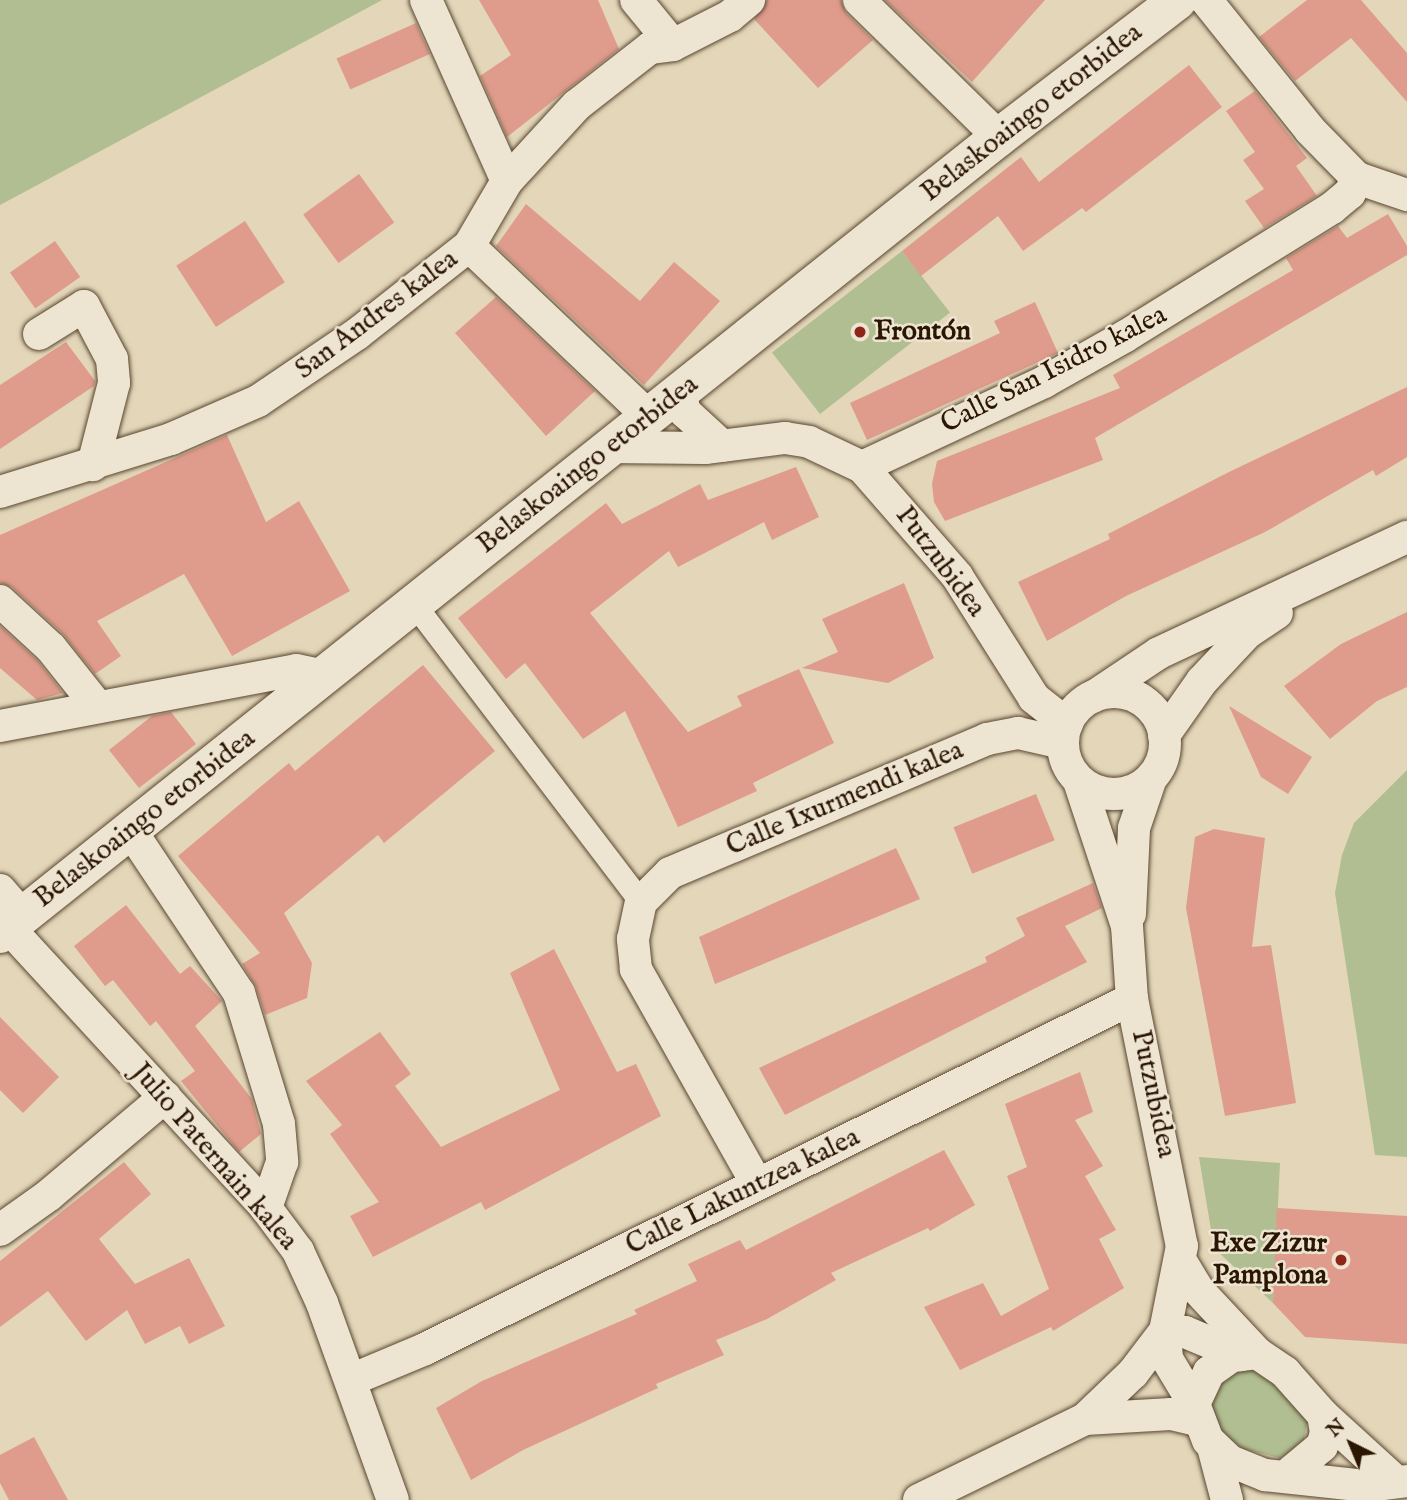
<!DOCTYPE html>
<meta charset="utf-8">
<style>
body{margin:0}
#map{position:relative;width:1407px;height:1500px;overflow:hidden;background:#e3d6b9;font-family:"IM FELL English",serif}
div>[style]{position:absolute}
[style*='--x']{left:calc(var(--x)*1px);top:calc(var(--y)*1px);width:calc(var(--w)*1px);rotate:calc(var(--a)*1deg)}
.green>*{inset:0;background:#b0be91;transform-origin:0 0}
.building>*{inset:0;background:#df9c8c;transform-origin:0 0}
.roads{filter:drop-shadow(0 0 2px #59462f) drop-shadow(0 0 2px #59462f)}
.pedestrian>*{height:23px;margin:-11.5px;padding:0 11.5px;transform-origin:11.5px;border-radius:11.5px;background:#ede4d2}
.minor>*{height:32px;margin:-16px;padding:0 16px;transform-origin:16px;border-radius:16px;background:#ede4d2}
.minor>.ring{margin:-16px;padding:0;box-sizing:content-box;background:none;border:32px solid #ede4d2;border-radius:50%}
.tertiary>*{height:38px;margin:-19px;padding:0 19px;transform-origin:19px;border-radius:19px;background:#ede4d2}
.dots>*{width:19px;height:19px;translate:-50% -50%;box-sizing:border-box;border:4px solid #ede4d2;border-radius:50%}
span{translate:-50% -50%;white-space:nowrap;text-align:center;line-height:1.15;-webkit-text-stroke:5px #ede4d2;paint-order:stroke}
.street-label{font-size:28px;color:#2b1601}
.poi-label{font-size:28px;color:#2b1601;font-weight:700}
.left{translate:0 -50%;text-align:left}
.right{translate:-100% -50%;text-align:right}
.north{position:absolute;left:1316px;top:1409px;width:70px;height:70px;-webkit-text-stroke:5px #ede4d2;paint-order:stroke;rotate:317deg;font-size:19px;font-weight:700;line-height:28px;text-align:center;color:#2b1601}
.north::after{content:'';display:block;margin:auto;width:24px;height:32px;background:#2b1601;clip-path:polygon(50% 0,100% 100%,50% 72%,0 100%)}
</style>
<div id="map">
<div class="green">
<i style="clip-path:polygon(0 0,382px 0,0 205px)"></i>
<i style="left:902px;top:251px;width:78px;height:165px;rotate:52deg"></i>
<i style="clip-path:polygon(1407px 770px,1407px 1157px,1375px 1155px,1335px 893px,1342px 855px,1354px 823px)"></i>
<i style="clip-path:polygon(1199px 1157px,1280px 1163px,1273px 1303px,1214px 1248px)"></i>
<i style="clip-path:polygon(1247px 1366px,1264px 1368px,1308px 1417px,1303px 1445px,1280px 1458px,1243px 1449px,1216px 1430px,1209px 1405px,1216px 1387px)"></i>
</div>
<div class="building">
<i style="clip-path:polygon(479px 0,598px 0,619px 49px,507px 137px,480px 76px,511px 55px)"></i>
<i style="clip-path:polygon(767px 0,841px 0,846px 13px,873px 40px,818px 88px,754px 19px)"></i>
<i style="clip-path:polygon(885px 0,1045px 0,972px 82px)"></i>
<i style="clip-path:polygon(1307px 0,1361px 0,1407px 53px,1407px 102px,1351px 38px,1295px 81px,1259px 37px)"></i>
<i style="left:416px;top:23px;width:34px;height:87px;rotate:66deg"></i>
<i style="clip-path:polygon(1189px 65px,1222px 107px,1086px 212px,1082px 208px,1023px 251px,998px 216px,921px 276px,902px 251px,1021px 157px,1039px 182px)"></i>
<i style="clip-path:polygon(1255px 91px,1307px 158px,1296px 166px,1317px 196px,1264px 228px,1245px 201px,1264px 189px,1243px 160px,1255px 152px,1226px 111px)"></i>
<i style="left:359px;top:174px;width:60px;height:69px;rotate:54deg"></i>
<i style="clip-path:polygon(526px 204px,640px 301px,674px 262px,720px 301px,644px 385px,496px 246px)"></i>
<i style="clip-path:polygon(1388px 214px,1407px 246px,1407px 255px,1095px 438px,1103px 460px,945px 521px,934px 502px,932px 484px,937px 461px,1120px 388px,1113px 375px,1293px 270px,1286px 258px,1338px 226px,1347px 238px)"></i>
<i style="left:245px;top:221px;width:73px;height:82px;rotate:57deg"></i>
<i style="left:55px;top:241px;width:44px;height:55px;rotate:55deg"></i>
<i style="clip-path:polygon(496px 297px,595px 391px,546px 436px,455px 333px)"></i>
<i style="clip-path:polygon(1035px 302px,1058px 353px,867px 440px,850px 403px,1000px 333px,994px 321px)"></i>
<i style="clip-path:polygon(66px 342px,95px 381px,94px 386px,0 449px,0 385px)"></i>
<i style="clip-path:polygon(1407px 387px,1407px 457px,1376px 476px,1373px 470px,1265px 532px,1126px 596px,1047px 641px,1018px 582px,1110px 539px,1108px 534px,1229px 472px)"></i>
<i style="clip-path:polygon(227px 435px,266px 522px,299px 501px,350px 591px,232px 656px,184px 574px,97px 621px,121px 656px,95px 674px,63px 634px,12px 587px,0 583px,0 535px)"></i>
<i style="clip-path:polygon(796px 467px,819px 517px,772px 540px,764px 522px,678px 567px,669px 551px,590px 613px,688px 732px,742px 706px,737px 696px,799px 669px,834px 743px,753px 783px,757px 791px,678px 827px,625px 711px,583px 739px,525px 663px,506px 679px,458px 618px,606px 503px,622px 524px,700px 484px,708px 500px)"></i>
<i style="clip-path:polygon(904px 583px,934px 658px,888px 683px,802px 668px,838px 652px,822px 619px)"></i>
<i style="clip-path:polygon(1407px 612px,1407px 687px,1377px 701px,1330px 739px,1284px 686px,1341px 644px)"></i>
<i style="clip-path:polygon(0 626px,38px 661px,63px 693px,37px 700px,0 668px)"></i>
<i style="clip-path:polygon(423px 665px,495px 751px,384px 843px,378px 835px,284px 913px,312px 963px,307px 998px,265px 1015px,256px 987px,242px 964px,260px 953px,178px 856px,289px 763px,295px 771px)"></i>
<i style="clip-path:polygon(1229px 706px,1312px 757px,1288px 794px,1261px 777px)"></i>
<i style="clip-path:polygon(171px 712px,196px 744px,139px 788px,109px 750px,152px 716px)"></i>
<i style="left:1036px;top:794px;width:50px;height:89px;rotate:68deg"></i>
<i style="clip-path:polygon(1214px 829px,1265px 838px,1252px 947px,1271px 945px,1296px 1103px,1225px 1116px,1186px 908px,1195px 837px)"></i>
<i style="clip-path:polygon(896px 848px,920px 899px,715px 984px,699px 937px)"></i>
<i style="clip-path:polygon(1093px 883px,1102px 908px,1065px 926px,1087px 962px,785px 1115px,759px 1068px,987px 962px,985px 957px,1025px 936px,1016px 918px)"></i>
<i style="clip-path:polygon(126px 905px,180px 974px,190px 966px,222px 1001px,195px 1026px,252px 1099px,261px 1134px,239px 1152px,181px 1081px,195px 1071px,156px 1021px,150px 1026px,113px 980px,105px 986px,74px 946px)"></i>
<i style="clip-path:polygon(554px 949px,617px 1072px,636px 1064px,661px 1116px,485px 1210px,481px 1202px,373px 1257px,350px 1216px,379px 1202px,330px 1134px,342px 1125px,306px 1081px,380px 1032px,411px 1074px,395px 1086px,441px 1147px,560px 1090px,510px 973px)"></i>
<i style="clip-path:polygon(0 1017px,59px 1077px,23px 1113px,0 1090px)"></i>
<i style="clip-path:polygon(1080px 1072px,1093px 1112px,1075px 1120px,1103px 1166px,1085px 1176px,1116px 1230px,1099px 1239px,1124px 1288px,1053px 1331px,1051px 1327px,960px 1370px,924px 1307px,983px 1283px,1001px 1316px,1049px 1289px,1007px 1176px,1027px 1167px,1005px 1104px)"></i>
<i style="clip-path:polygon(944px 1150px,975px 1205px,930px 1231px,928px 1228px,831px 1273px,836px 1280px,767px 1319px,716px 1340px,724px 1355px,656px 1384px,658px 1388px,523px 1450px,471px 1480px,436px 1408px,482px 1381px,637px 1314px,634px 1310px,697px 1281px,688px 1264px,740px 1240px,746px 1250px)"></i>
<i style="clip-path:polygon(124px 1162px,151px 1194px,99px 1239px,135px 1284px,189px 1258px,225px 1326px,189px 1344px,180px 1326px,145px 1344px,127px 1310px,86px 1341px,48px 1291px,0 1327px,0 1261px)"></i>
<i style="clip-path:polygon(1277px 1208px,1407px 1216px,1407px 1344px,1305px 1337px,1273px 1303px)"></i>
<i style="clip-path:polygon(34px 1437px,68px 1500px,9px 1500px,0 1483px,0 1455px)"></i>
</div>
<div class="roads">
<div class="pedestrian">
<i style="--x:414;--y:604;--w:375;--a:52.7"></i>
</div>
<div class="minor">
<i style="--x:426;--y:0;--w:198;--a:65.9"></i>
<i style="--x:636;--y:0;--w:58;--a:50.6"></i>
<i style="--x:859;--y:0;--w:196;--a:44.4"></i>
<i style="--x:1206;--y:0;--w:166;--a:51.3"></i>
<i style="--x:1310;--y:130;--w:67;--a:45.6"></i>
<i style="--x:1357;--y:178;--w:53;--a:18.8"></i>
<i style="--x:469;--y:246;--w:250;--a:43.5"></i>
<i style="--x:39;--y:334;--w:53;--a:-31.9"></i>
<i style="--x:84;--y:306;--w:60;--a:62.2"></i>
<i style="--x:112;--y:359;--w:24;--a:85"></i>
<i style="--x:114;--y:383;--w:85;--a:104.4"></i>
<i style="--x:680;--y:392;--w:21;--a:76"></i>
<i style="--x:685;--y:412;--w:50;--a:42.6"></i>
<i style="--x:608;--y:447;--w:97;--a:0.6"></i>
<i style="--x:705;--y:448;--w:81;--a:-7.1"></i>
<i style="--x:785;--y:438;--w:24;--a:9"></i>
<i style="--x:809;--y:442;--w:59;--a:25.3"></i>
<i style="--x:862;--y:467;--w:145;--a:48.9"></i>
<i style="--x:957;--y:576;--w:144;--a:57.7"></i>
<i style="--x:1034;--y:698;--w:42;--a:38.2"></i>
<i style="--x:862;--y:467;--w:201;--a:-25"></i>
<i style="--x:1044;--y:382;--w:92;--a:-29.4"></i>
<i style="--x:1124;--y:337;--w:245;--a:-31.8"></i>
<i style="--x:1332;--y:208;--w:23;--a:-40"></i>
<i style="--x:1350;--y:193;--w:17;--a:-65"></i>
<i style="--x:0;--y:492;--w:179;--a:-17.2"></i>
<i style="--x:171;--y:439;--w:95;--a:-23.6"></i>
<i style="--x:258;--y:401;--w:120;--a:-34.1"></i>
<i style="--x:357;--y:334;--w:142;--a:-38.2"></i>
<i style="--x:469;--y:246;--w:75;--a:-59.7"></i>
<i style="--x:507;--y:181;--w:103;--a:-47.4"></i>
<i style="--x:577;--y:105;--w:93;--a:-38"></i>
<i style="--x:650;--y:48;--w:23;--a:-7"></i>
<i style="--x:673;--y:45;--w:64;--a:-27"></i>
<i style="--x:730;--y:16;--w:25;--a:-40"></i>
<i style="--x:0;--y:601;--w:69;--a:42.7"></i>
<i style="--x:51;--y:648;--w:75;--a:51.5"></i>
<i class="ring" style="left:1063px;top:692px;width:70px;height:70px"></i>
<i style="--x:1093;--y:697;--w:79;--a:-33.7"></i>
<i style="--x:1159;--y:653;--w:274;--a:-25.1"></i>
<i style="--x:0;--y:726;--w:301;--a:-10.7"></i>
<i style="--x:296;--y:670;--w:30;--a:12"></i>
<i style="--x:1164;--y:735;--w:66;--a:-54.9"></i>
<i style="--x:1202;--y:681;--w:66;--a:-46.8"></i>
<i style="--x:1247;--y:633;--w:36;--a:-34"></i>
<i style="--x:1079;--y:781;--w:153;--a:71.7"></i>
<i style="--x:1127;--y:926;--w:73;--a:86.1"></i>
<i style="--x:1132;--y:999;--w:252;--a:78.6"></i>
<i style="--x:1182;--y:1246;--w:87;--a:101.3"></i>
<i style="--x:1165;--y:1331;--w:28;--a:86"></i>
<i style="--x:1167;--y:1359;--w:52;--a:59"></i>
<i style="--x:131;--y:831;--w:195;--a:56.3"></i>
<i style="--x:239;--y:993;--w:137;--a:73"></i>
<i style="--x:279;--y:1124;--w:38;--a:85"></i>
<i style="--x:282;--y:1162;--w:49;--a:109.2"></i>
<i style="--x:0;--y:890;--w:32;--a:49"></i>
<i style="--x:1130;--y:914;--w:86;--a:-87.3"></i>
<i style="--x:1134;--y:828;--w:53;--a:-71.2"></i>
<i style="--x:8;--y:927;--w:381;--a:47.4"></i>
<i style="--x:266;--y:1208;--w:54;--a:53.3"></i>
<i style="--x:298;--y:1251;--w:57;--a:65.2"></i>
<i style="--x:322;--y:1303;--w:209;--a:70.2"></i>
<i style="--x:757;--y:1184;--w:247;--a:-119.4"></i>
<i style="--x:636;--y:969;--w:30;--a:-96"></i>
<i style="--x:633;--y:939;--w:38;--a:-78"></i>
<i style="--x:641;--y:902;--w:41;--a:-45"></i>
<i style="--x:670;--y:873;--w:344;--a:-22.9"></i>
<i style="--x:987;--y:739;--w:32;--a:-11"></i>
<i style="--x:1018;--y:733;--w:45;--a:12.8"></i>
<i style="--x:0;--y:1230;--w:60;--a:-35.5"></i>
<i style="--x:49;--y:1195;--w:152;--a:-40.2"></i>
<i style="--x:1182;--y:1263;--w:31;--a:59"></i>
<i style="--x:1198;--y:1290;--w:86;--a:46.9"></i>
<i style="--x:1165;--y:1331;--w:20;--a:3"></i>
<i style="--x:1185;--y:1332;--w:60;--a:22.7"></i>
<i style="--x:351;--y:1380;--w:80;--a:-22.7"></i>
<i style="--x:425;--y:1349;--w:789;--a:-26.34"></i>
<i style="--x:1323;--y:1415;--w:95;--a:42.4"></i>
<i style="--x:1085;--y:1419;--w:86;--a:-3.3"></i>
<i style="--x:1171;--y:1414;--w:27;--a:13"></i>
<i style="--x:1213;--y:1447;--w:55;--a:75.2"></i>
<i style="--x:1286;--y:1476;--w:47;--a:-39.8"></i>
<i style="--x:1322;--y:1446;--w:14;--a:-73"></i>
<i style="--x:1326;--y:1433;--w:18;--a:-99"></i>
<i style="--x:1323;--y:1415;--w:57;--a:-131.5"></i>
<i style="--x:1285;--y:1372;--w:34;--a:-146"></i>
<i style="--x:1257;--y:1353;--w:25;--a:173"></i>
<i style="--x:1232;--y:1356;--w:28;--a:145"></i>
<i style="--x:1209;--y:1372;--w:35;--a:115"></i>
<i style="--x:1194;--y:1404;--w:39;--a:69"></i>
<i style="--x:1208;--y:1440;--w:30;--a:44"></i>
<i style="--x:1230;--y:1461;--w:38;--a:22"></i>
<i style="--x:1265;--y:1475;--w:103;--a:6.2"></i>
<i style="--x:1367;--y:1486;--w:40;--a:-7.1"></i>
<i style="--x:919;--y:1500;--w:185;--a:-26"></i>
<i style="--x:1085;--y:1419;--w:66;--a:-43.8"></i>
<i style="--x:1133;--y:1373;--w:53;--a:-52.7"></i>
</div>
<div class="tertiary">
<i style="--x:0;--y:934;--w:1278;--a:-38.58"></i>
<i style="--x:999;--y:137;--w:225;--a:-37.4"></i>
</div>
</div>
<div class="dots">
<i style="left:860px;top:332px;background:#8f2418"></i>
<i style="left:1341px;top:1260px;background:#8f2418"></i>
</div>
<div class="street-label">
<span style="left:1032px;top:113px;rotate:-38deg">Belaskoaingo etorbidea</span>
<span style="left:377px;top:315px;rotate:-37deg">San Andres kalea</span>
<span style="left:1054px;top:370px;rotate:-27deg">Calle San Isidro kalea</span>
<span style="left:588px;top:465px;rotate:-38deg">Belaskoaingo etorbidea</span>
<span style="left:940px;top:562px;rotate:53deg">Putzubidea</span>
<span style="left:845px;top:799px;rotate:-23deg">Calle Ixurmendi kalea</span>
<span style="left:145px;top:819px;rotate:-38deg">Belaskoaingo etorbidea</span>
<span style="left:1153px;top:1094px;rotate:78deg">Putzubidea</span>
<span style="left:214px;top:1157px;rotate:49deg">Julio Paternain kalea</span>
<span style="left:743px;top:1192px;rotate:-26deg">Calle Lakuntzea kalea</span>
</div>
<div class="poi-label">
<span class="left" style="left:874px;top:332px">Frontón</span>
<span class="right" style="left:1327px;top:1260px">Exe Zizur<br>Pamplona</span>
</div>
<div class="north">N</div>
</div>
